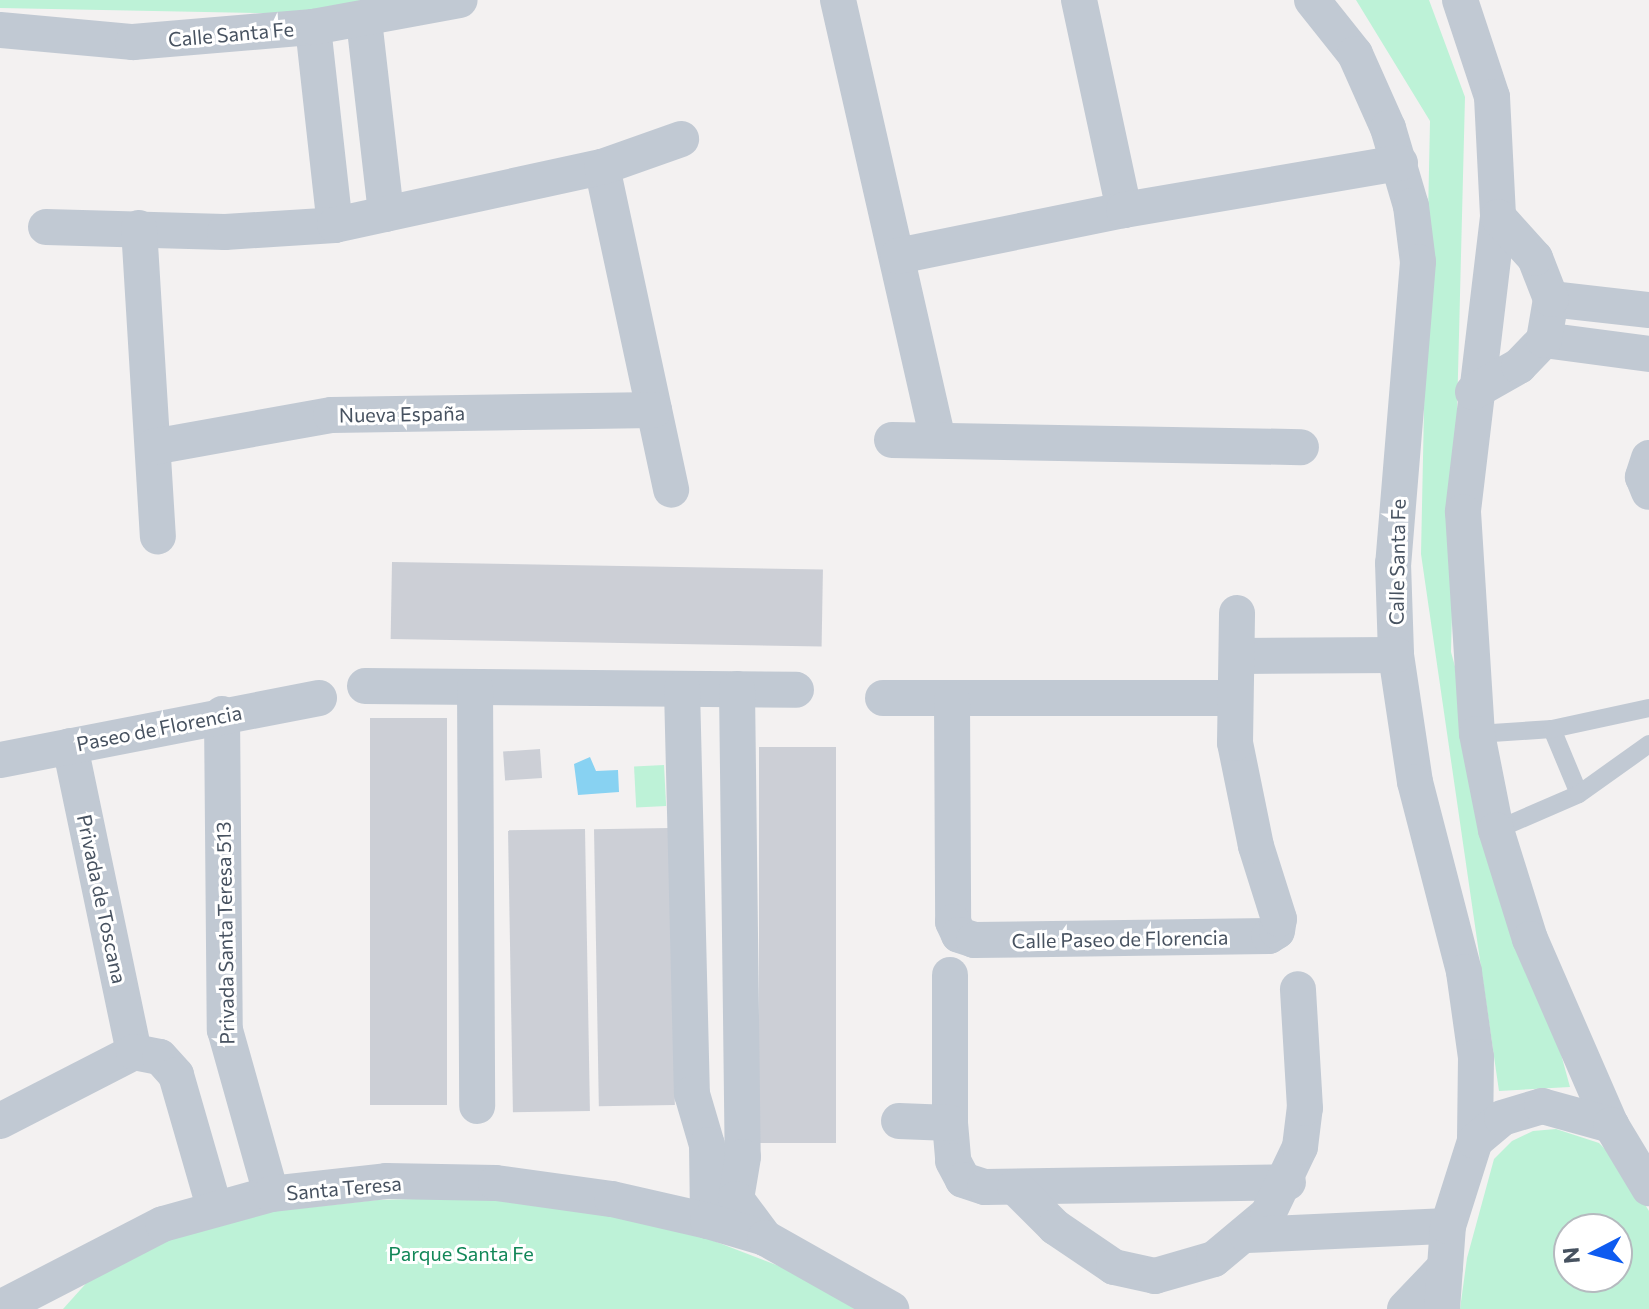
<!DOCTYPE html>
<meta charset="utf-8">
<style>
body{margin:0}
#map{position:relative;width:1649px;height:1309px;overflow:hidden;background:#f3f1f1;font-family:Commissioner,sans-serif}
div>[style]{position:absolute}
[style*='--x']{left:calc(var(--x)*1px);top:calc(var(--y)*1px);width:calc(var(--w)*1px);rotate:calc(var(--a)*1deg)}
.green>*{inset:0;background:#bdf2d7;transform-origin:0 0}
.water>*{inset:0;background:#88d2f2}
.building>*{inset:0;background:#cccfd6;transform-origin:0 0}
.lane>*{height:18px;margin:-9px;padding:0 9px;transform-origin:9px;border-radius:9px;background:#c1c9d3}
.street>*{height:36px;margin:-18px;padding:0 18px;transform-origin:18px;border-radius:18px;background:#c1c9d3}
span{translate:-50% -50%;white-space:nowrap;text-align:center;line-height:1.15;-webkit-text-stroke:6px #fff;paint-order:stroke}
.street-label{font-size:20px;color:#475260}
.park-label{font-size:20px;color:#128758}
.north{position:absolute;left:1553px;top:1213px;width:80px;height:80px;box-sizing:border-box;background:#fff;border:2px solid #b5babf;border-radius:50%;rotate:264deg;font-size:22px;font-weight:700;line-height:32px;text-align:center;color:#475260}
.north::after{content:'';display:block;margin:auto;width:28px;height:36px;background:#0e5bf0;clip-path:polygon(50% 0,100% 100%,50% 72%,0 100%)}
</style>
<div id="map">
<div class="green">
<i style="clip-path:polygon(0 0,363px 0,309px 14px,0 8px)"></i>
<i style="clip-path:polygon(1356px 0,1429px 0,1465px 97px,1451px 652px,1570px 1087px,1499px 1091px,1421px 554px,1430px 121px)"></i>
<i style="left:664px;top:765px;width:41px;height:30px;rotate:87deg"></i>
<i style="clip-path:polygon(evenodd,1556px 1129px,1599px 1143px,1619px 1163px,1649px 1211px,1649px 1309px,1460px 1309px,1467px 1258px,1494px 1159px,1512px 1141px,1533px 1131px,1556px 1129px,1569px 1229px,1617px 1229px,1617px 1277px,1569px 1277px,1569px 1229px)"></i>
<i style="clip-path:polygon(496px 1197px,607px 1214px,701px 1236px,792px 1271px,859px 1309px,63px 1309px,99px 1269px,167px 1238px,275px 1211px,377px 1200px)"></i>
</div>
<div class="water">
<i style="clip-path:polygon(590px 757px,596px 771px,618px 770px,619px 792px,578px 795px,574px 764px)"></i>
</div>
<div class="building">
<i style="left:392px;top:562px;width:431px;height:77px;rotate:1deg"></i>
<i style="left:370px;top:718px;width:77px;height:387px"></i>
<i style="left:759px;top:747px;width:77px;height:396px"></i>
<i style="left:540px;top:749px;width:29px;height:37px;rotate:86deg"></i>
<i style="left:670px;top:828px;width:277px;height:76px;rotate:89deg"></i>
<i style="left:585px;top:829px;width:282px;height:77px;rotate:89deg"></i>
</div>
<div class="lane">
<i style="--x:1552;--y:729;--w:70;--a:67.4"></i>
<i style="--x:1477;--y:734;--w:75;--a:-3.8"></i>
<i style="--x:1552;--y:729;--w:99;--a:-12.2"></i>
<i style="--x:1496;--y:830;--w:90;--a:-23.4"></i>
<i style="--x:1579;--y:794;--w:86;--a:-35.5"></i>
</div>
<div class="street">
<i style="--x:838;--y:0;--w:451;--a:77.2"></i>
<i style="--x:1079;--y:0;--w:215;--a:77.9"></i>
<i style="--x:1312;--y:0;--w:69;--a:51.5"></i>
<i style="--x:1355;--y:54;--w:81;--a:66"></i>
<i style="--x:1388;--y:128;--w:81;--a:73.6"></i>
<i style="--x:1411;--y:206;--w:56;--a:82.9"></i>
<i style="--x:1418;--y:262;--w:302;--a:94.7"></i>
<i style="--x:1393;--y:563;--w:92;--a:88.1"></i>
<i style="--x:1396;--y:655;--w:128;--a:81.5"></i>
<i style="--x:1415;--y:782;--w:196;--a:75.5"></i>
<i style="--x:1464;--y:972;--w:86;--a:82"></i>
<i style="--x:1476;--y:1057;--w:84;--a:90.7"></i>
<i style="--x:1460;--y:0;--w:102;--a:71.7"></i>
<i style="--x:1492;--y:97;--w:120;--a:87.1"></i>
<i style="--x:1498;--y:217;--w:297;--a:96.8"></i>
<i style="--x:1463;--y:512;--w:222;--a:86.4"></i>
<i style="--x:1477;--y:734;--w:98;--a:78.8"></i>
<i style="--x:1496;--y:830;--w:114;--a:72.7"></i>
<i style="--x:1530;--y:939;--w:203;--a:66.5"></i>
<i style="--x:364;--y:20;--w:195;--a:83.5"></i>
<i style="--x:313;--y:27;--w:199;--a:83.7"></i>
<i style="--x:0;--y:30;--w:134;--a:5.2"></i>
<i style="--x:133;--y:42;--w:181;--a:-4.8"></i>
<i style="--x:313;--y:27;--w:149;--a:-10.4"></i>
<i style="--x:602;--y:167;--w:330;--a:77.9"></i>
<i style="--x:46;--y:227;--w:179;--a:1.6"></i>
<i style="--x:225;--y:232;--w:110;--a:-3.6"></i>
<i style="--x:335;--y:225;--w:273;--a:-12.3"></i>
<i style="--x:602;--y:167;--w:84;--a:-19.5"></i>
<i style="--x:139;--y:228;--w:309;--a:86.5"></i>
<i style="--x:898;--y:256;--w:231;--a:-11.5"></i>
<i style="--x:1124;--y:210;--w:280;--a:-9.7"></i>
<i style="--x:1551;--y:299;--w:99;--a:6.4"></i>
<i style="--x:1544;--y:340;--w:106;--a:7.6"></i>
<i style="--x:1473;--y:392;--w:53;--a:-29.5"></i>
<i style="--x:1519;--y:366;--w:36;--a:-46"></i>
<i style="--x:1544;--y:340;--w:42;--a:-80.3"></i>
<i style="--x:1551;--y:299;--w:44;--a:-111.3"></i>
<i style="--x:1535;--y:258;--w:55;--a:-132.1"></i>
<i style="--x:892;--y:440;--w:409;--a:1"></i>
<i style="--x:153;--y:447;--w:181;--a:-10.2"></i>
<i style="--x:331;--y:415;--w:323;--a:-0.9"></i>
<i style="--x:1649;--y:458;--w:20;--a:108"></i>
<i style="--x:1643;--y:477;--w:16;--a:68"></i>
<i style="--x:1239;--y:656;--w:157;--a:-0.4"></i>
<i style="--x:365;--y:686;--w:431;--a:0.5"></i>
<i style="--x:475;--y:687;--w:419;--a:89.7"></i>
<i style="--x:682;--y:689;--w:405;--a:88.6"></i>
<i style="--x:692;--y:1094;--w:53;--a:73.6"></i>
<i style="--x:707;--y:1145;--w:76;--a:89.2"></i>
<i style="--x:737;--y:689;--w:468;--a:89.3"></i>
<i style="--x:743;--y:1157;--w:43;--a:99.5"></i>
<i style="--x:736;--y:1199;--w:49;--a:53.4"></i>
<i style="--x:883;--y:698;--w:350;--a:0"></i>
<i style="--x:952;--y:700;--w:222;--a:89.7"></i>
<i style="--x:953;--y:922;--w:14;--a:65"></i>
<i style="--x:959;--y:935;--w:16;--a:18"></i>
<i style="--x:974;--y:940;--w:295;--a:-0.8"></i>
<i style="--x:1269;--y:936;--w:9;--a:-32"></i>
<i style="--x:1277;--y:931;--w:12;--a:-81"></i>
<i style="--x:1279;--y:919;--w:77;--a:-107.5"></i>
<i style="--x:1256;--y:846;--w:105;--a:-101.5"></i>
<i style="--x:1235;--y:743;--w:130;--a:-89.1"></i>
<i style="--x:222;--y:714;--w:316;--a:89.5"></i>
<i style="--x:225;--y:1030;--w:170;--a:74.3"></i>
<i style="--x:70;--y:746;--w:313;--a:78.2"></i>
<i style="--x:0;--y:760;--w:325;--a:-11"></i>
<i style="--x:950;--y:975;--w:148;--a:90"></i>
<i style="--x:950;--y:1123;--w:38;--a:85"></i>
<i style="--x:953;--y:1161;--w:21;--a:62"></i>
<i style="--x:963;--y:1180;--w:23;--a:18"></i>
<i style="--x:985;--y:1187;--w:303;--a:-0.9"></i>
<i style="--x:0;--y:1121;--w:151;--a:-27.2"></i>
<i style="--x:134;--y:1052;--w:26;--a:11"></i>
<i style="--x:160;--y:1057;--w:24;--a:48"></i>
<i style="--x:176;--y:1075;--w:137;--a:73.9"></i>
<i style="--x:899;--y:1121;--w:51;--a:2.2"></i>
<i style="--x:1015;--y:1187;--w:57;--a:45"></i>
<i style="--x:1055;--y:1227;--w:71;--a:34.1"></i>
<i style="--x:1114;--y:1267;--w:42;--a:12.4"></i>
<i style="--x:1155;--y:1276;--w:61;--a:-16.1"></i>
<i style="--x:1214;--y:1259;--w:70;--a:-39.8"></i>
<i style="--x:1268;--y:1214;--w:74;--a:-64.5"></i>
<i style="--x:1300;--y:1147;--w:39;--a:-83"></i>
<i style="--x:1305;--y:1108;--w:119;--a:-93.4"></i>
<i style="--x:1247;--y:1235;--w:201;--a:-2.6"></i>
<i style="--x:0;--y:1308;--w:183;--a:-27.3"></i>
<i style="--x:163;--y:1224;--w:112;--a:-15.5"></i>
<i style="--x:271;--y:1194;--w:116;--a:-6.4"></i>
<i style="--x:386;--y:1181;--w:110;--a:1"></i>
<i style="--x:496;--y:1183;--w:117;--a:7.9"></i>
<i style="--x:612;--y:1199;--w:98;--a:12.9"></i>
<i style="--x:708;--y:1221;--w:59;--a:16.6"></i>
<i style="--x:765;--y:1238;--w:145;--a:29.4"></i>
<i style="--x:1405;--y:1309;--w:58;--a:-46.4"></i>
<i style="--x:1442;--y:1309;--w:83;--a:-85.9"></i>
<i style="--x:1448;--y:1226;--w:89;--a:-72.4"></i>
<i style="--x:1475;--y:1141;--w:35;--a:-40"></i>
<i style="--x:1502;--y:1118;--w:42;--a:-16.7"></i>
<i style="--x:1542;--y:1106;--w:72;--a:15.4"></i>
<i style="--x:1611;--y:1125;--w:74;--a:58.9"></i>
</div>
<div class="street-label">
<span style="left:231px;top:34px;rotate:-5deg">Calle Santa Fe</span>
<span style="left:402px;top:414px;rotate:-1deg">Nueva España</span>
<span style="left:1397px;top:562px;rotate:-89deg">Calle Santa Fe</span>
<span style="left:159px;top:728px;rotate:-11deg">Paseo de Florencia</span>
<span style="left:102px;top:899px;rotate:78deg">Privada de Toscana</span>
<span style="left:225px;top:933px;rotate:-91deg">Privada Santa Teresa 513</span>
<span style="left:1120px;top:939px;rotate:-1deg">Calle Paseo de Florencia</span>
<span style="left:344px;top:1188px;rotate:-5deg">Santa Teresa</span>
</div>
<div class="park-label">
<span style="left:461px;top:1253px">Parque Santa Fe</span>
</div>
<div class="north">N</div>
</div>
